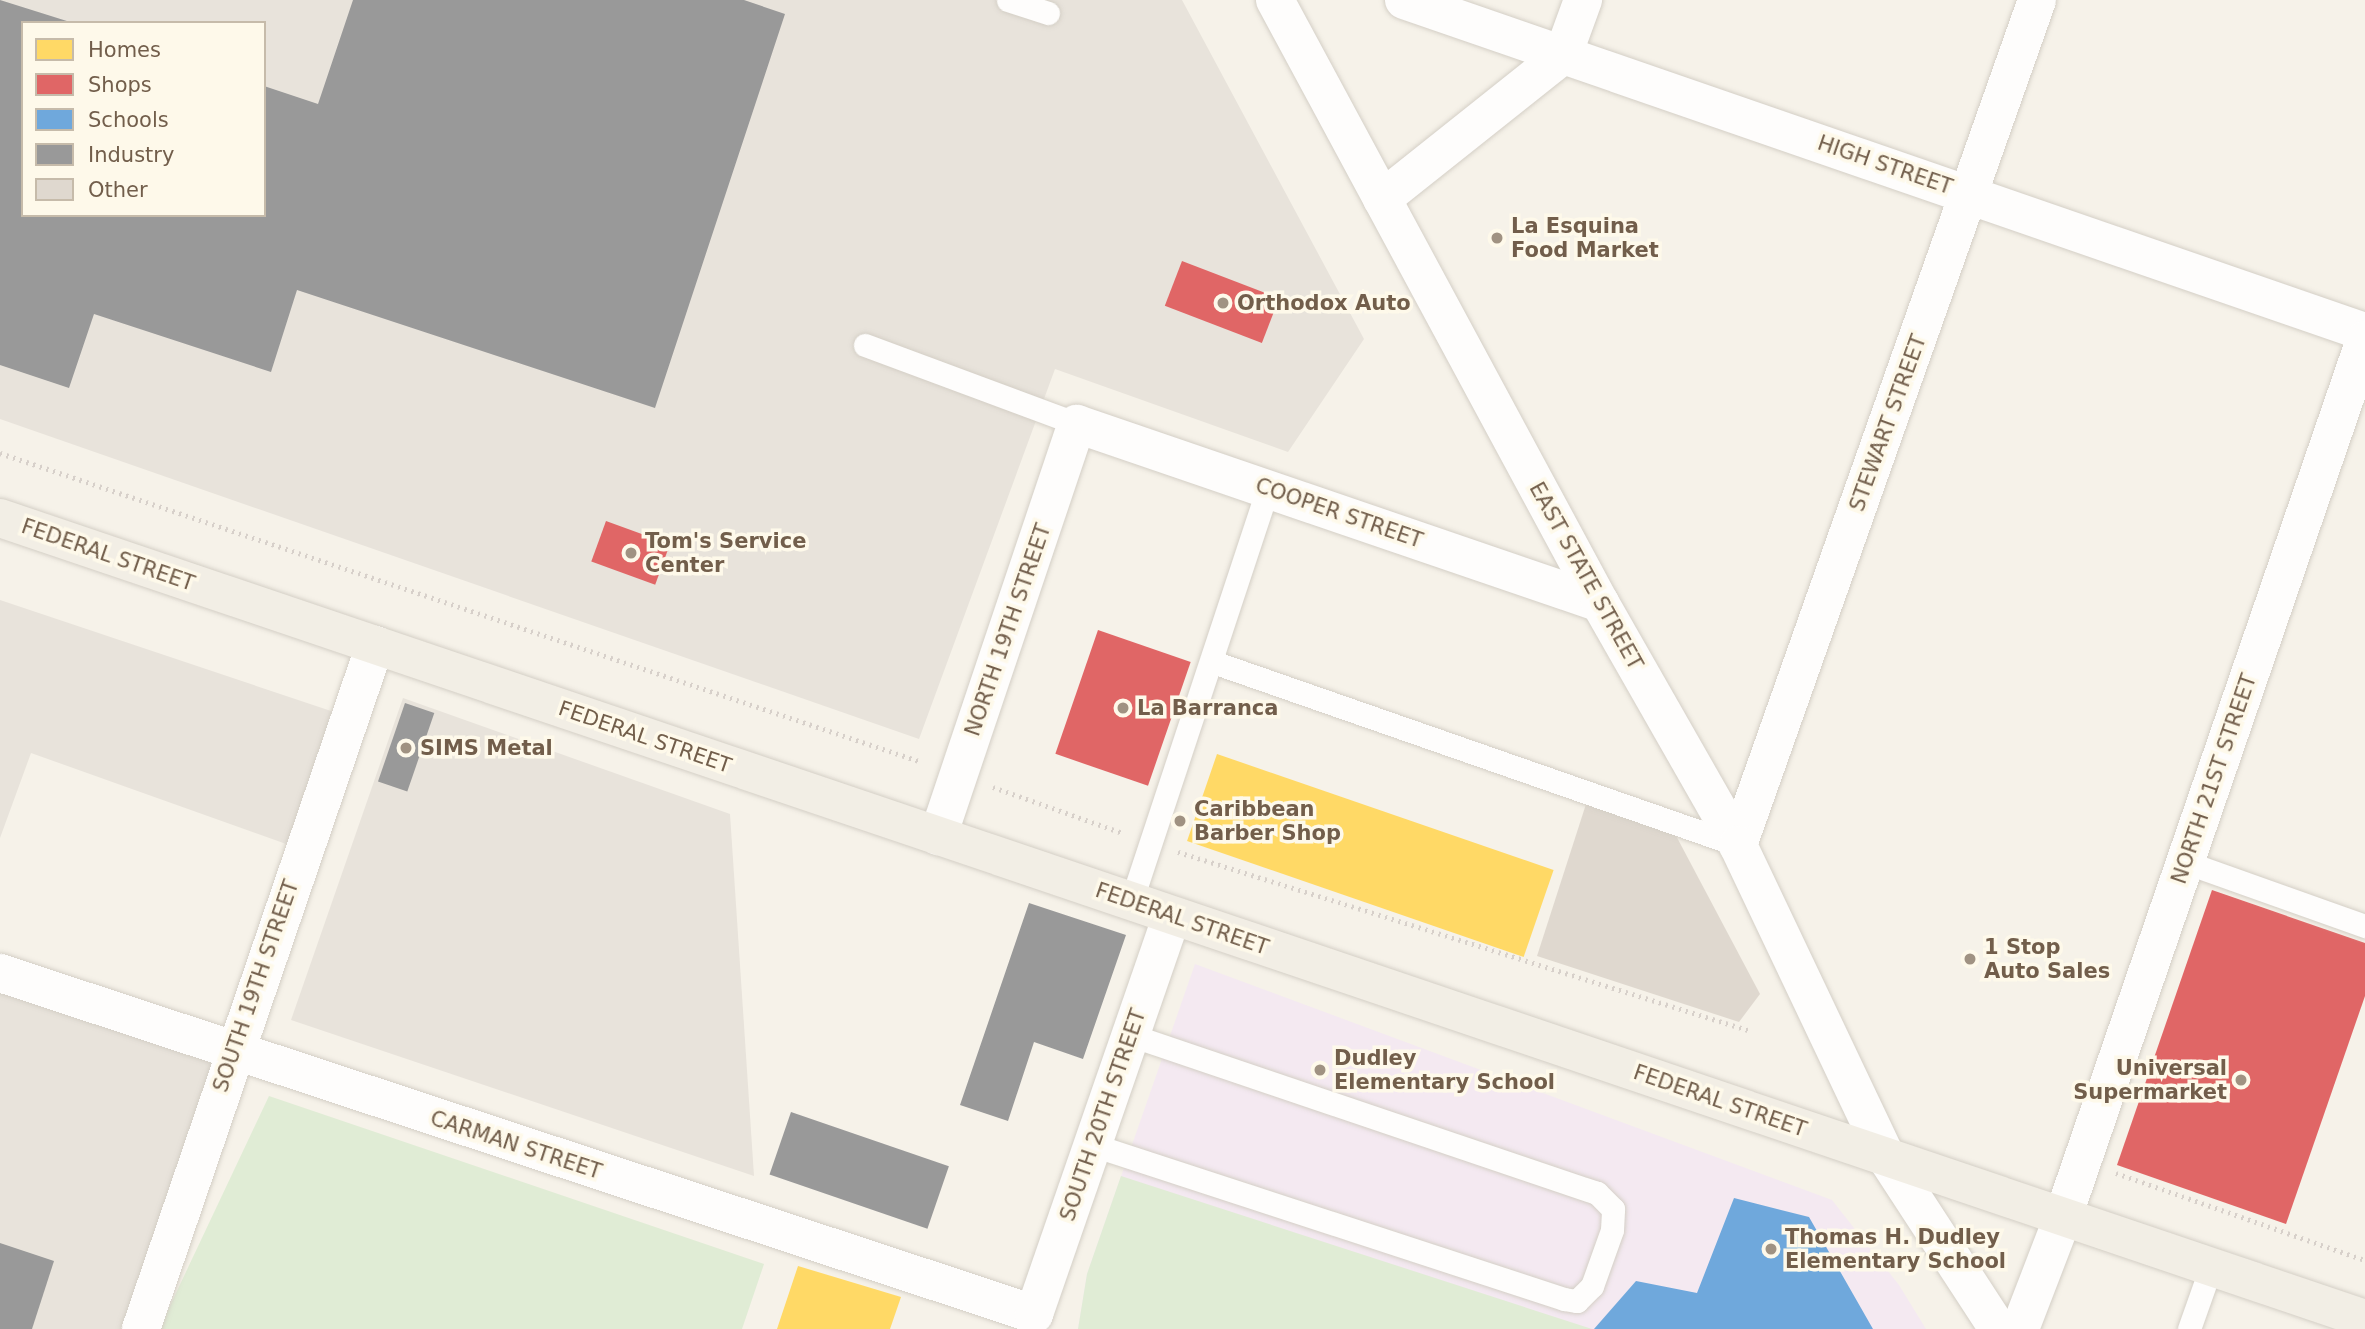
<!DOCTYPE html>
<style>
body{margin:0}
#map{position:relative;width:2365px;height:1329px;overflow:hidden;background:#f6f2e9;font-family:"DejaVu Sans",sans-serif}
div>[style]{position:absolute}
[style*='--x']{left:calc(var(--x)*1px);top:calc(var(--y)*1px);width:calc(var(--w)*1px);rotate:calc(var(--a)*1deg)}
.industrial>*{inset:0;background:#e8e3db}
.education>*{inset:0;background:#f4e9f1}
.green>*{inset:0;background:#e0ecd5}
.homes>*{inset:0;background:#ffd966;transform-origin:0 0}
.shops>*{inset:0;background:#e06666;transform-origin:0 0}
.schools>*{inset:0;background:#6fa8dc}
.industry>*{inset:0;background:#999;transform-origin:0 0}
.building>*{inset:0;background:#dfd8cf}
.path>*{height:4.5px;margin-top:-2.25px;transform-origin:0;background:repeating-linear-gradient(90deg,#d7d0ca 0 2px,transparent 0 7px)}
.roads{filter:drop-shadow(0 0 2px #d4cfc6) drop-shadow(0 0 2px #d4cfc6)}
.service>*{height:23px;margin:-11.5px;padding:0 11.5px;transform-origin:11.5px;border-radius:11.5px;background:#fefdfc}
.minor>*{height:38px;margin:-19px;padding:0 19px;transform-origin:19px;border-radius:19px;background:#fefdfc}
.secondary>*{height:38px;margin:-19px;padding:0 19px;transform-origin:19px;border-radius:19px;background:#fefdfc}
.primary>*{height:38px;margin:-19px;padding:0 19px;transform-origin:19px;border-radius:19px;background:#f2eee5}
.dots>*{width:19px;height:19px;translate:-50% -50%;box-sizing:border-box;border:4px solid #fef9ea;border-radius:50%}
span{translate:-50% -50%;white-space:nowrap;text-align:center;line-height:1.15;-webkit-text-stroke:7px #fef9ea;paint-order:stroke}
.street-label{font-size:21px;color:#725e4b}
.poi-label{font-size:21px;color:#725e4b;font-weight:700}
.left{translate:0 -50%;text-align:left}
.right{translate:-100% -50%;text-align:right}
.legend{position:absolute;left:21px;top:21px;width:245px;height:196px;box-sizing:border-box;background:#fef9ea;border:2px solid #c6bbaa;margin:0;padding:9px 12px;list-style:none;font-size:21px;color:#725e4b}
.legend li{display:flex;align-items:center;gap:14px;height:35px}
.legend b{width:35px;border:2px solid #c6bbaa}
</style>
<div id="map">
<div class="industrial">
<i style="clip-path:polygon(evenodd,0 0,1182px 0,1364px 339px,1288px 452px,1055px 369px,919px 739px,0 419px,0 0,23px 23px,264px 23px,264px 215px,23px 215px,23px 23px)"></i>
<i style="clip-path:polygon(0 600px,346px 716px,303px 850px,31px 753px,0 838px)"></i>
<i style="clip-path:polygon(403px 698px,730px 814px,754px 1176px,291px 1020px)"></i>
<i style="clip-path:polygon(0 976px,232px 1052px,137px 1329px,0 1329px)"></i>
</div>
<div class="education">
<i style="clip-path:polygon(1195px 964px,1832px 1200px,1899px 1285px,1926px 1329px,1078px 1329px,1087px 1274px)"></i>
</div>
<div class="green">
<i style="clip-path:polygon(269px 1096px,764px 1264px,742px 1329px,159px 1329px)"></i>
<i style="clip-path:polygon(1121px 1176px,1592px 1329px,1078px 1329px,1087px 1274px)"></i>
</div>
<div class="homes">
<i style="left:1217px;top:754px;width:356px;height:92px;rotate:19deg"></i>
<i style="clip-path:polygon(798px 1266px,901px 1297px,890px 1329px,777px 1329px)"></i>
</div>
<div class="shops">
<i style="left:1182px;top:261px;width:104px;height:48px;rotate:21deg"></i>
<i style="left:606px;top:521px;width:68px;height:43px;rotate:20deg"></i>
<i style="left:1098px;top:630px;width:98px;height:131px;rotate:19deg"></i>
<i style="clip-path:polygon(2212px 890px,2365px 943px,2365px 996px,2286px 1224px,2117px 1165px)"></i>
</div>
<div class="schools">
<i style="clip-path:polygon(1734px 1198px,1809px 1217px,1873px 1329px,1594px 1329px,1636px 1281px,1697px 1293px)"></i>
</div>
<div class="industry">
<i style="clip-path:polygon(0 0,70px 22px,23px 23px,23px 215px,264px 215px,264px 86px,318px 104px,353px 0,744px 0,785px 14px,655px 408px,297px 290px,271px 372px,94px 314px,69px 388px,0 365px)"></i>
<i style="left:405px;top:703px;width:31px;height:83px;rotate:19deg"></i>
<i style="clip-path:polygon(1029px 903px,1126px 935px,1083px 1059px,1034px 1042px,1008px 1121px,960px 1105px)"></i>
<i style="left:791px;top:1112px;width:167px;height:66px;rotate:19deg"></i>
<i style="clip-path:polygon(0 1243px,54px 1261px,32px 1329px,0 1329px)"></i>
</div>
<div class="building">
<i style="clip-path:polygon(1587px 801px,1673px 830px,1760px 994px,1739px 1022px,1537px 956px)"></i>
</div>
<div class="path">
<i style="--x:0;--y:453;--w:972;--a:18.53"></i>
<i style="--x:993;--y:787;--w:138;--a:19.5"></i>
<i style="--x:1178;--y:852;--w:600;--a:17.35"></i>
<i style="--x:2116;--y:1173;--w:264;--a:19.3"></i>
</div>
<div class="roads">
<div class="service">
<i style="--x:1008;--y:0;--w:42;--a:18"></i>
<i style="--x:865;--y:345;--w:226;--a:20.4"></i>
<i style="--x:1213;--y:662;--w:556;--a:19.22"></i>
<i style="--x:2185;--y:862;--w:191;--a:19.6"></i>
<i style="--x:1131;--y:902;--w:436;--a:-71.7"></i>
<i style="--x:1093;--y:1145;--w:496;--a:18.1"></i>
<i style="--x:1564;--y:1299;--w:13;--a:9"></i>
<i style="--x:1577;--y:1301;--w:21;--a:-45"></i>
<i style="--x:1592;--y:1286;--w:59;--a:-70.3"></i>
<i style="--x:1612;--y:1230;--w:21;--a:-87"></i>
<i style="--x:1613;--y:1209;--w:23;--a:-135"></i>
<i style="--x:1597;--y:1193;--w:493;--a:-161.3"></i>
<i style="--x:2189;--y:1329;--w:66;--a:-70.5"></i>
</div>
<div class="minor">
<i style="--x:1404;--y:0;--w:1017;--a:19.06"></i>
<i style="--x:1382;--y:199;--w:231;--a:-38.5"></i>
<i style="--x:1563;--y:55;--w:59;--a:-70"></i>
<i style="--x:938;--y:836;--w:435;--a:-71.4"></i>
<i style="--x:1077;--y:424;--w:553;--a:18.89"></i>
<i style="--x:1738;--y:845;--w:896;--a:-70.51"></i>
<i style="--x:0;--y:973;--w:1089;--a:18.25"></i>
<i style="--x:2063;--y:1217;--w:928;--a:-71"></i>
<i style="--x:1034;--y:1314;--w:421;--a:-70.9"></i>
<i style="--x:141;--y:1329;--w:723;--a:-71.11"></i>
</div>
<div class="secondary">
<i style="--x:1275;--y:0;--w:685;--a:61.68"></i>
<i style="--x:1600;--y:603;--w:279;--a:60.3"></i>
<i style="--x:1738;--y:845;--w:345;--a:64.6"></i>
<i style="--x:1886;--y:1157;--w:205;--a:56.9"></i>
<i style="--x:2020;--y:1329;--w:120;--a:-69"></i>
</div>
<div class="primary">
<i style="--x:0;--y:518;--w:2497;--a:18.71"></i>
</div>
</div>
<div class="dots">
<i style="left:1497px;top:238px;background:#a09282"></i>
<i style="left:1223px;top:303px;background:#a09282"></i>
<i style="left:631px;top:553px;background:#a09282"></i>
<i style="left:1123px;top:708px;background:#a09282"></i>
<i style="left:406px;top:748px;background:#a09282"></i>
<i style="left:1180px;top:821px;background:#a09282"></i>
<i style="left:1970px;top:959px;background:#a09282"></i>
<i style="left:1320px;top:1070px;background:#a09282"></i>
<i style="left:2241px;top:1080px;background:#a09282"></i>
<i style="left:1771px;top:1249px;background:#a09282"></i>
</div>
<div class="street-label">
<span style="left:1885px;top:165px;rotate:19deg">HIGH STREET</span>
<span style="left:1888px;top:423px;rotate:-70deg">STEWART STREET</span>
<span style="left:1339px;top:513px;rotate:19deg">COOPER STREET</span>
<span style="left:108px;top:555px;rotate:19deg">FEDERAL STREET</span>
<span style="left:1586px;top:576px;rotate:61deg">EAST STATE STREET</span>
<span style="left:1008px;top:630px;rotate:-71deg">NORTH 19TH STREET</span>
<span style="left:645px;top:737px;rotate:19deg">FEDERAL STREET</span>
<span style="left:2214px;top:779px;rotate:-71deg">NORTH 21ST STREET</span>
<span style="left:1182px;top:919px;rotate:19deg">FEDERAL STREET</span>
<span style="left:256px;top:986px;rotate:-71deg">SOUTH 19TH STREET</span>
<span style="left:1720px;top:1101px;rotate:19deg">FEDERAL STREET</span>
<span style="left:1103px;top:1115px;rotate:-71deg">SOUTH 20TH STREET</span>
<span style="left:516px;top:1145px;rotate:18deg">CARMAN STREET</span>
</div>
<div class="poi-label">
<span class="left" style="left:1511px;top:238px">La Esquina<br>Food Market</span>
<span class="left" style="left:1237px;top:303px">Orthodox Auto</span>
<span class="left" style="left:645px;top:553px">Tom's Service<br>Center</span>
<span class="left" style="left:1137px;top:708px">La Barranca</span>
<span class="left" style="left:420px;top:748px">SIMS Metal</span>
<span class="left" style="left:1194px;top:821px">Caribbean<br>Barber Shop</span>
<span class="left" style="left:1984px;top:959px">1 Stop<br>Auto Sales</span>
<span class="left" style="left:1334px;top:1070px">Dudley<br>Elementary School</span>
<span class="right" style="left:2227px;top:1080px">Universal<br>Supermarket</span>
<span class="left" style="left:1785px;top:1249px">Thomas H. Dudley<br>Elementary School</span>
</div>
<ul class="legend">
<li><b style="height:19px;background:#ffd966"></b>Homes</li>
<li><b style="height:19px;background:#e06666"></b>Shops</li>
<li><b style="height:19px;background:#6fa8dc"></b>Schools</li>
<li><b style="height:19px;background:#999"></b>Industry</li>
<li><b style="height:19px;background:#dfd8cf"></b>Other</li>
</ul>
</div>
